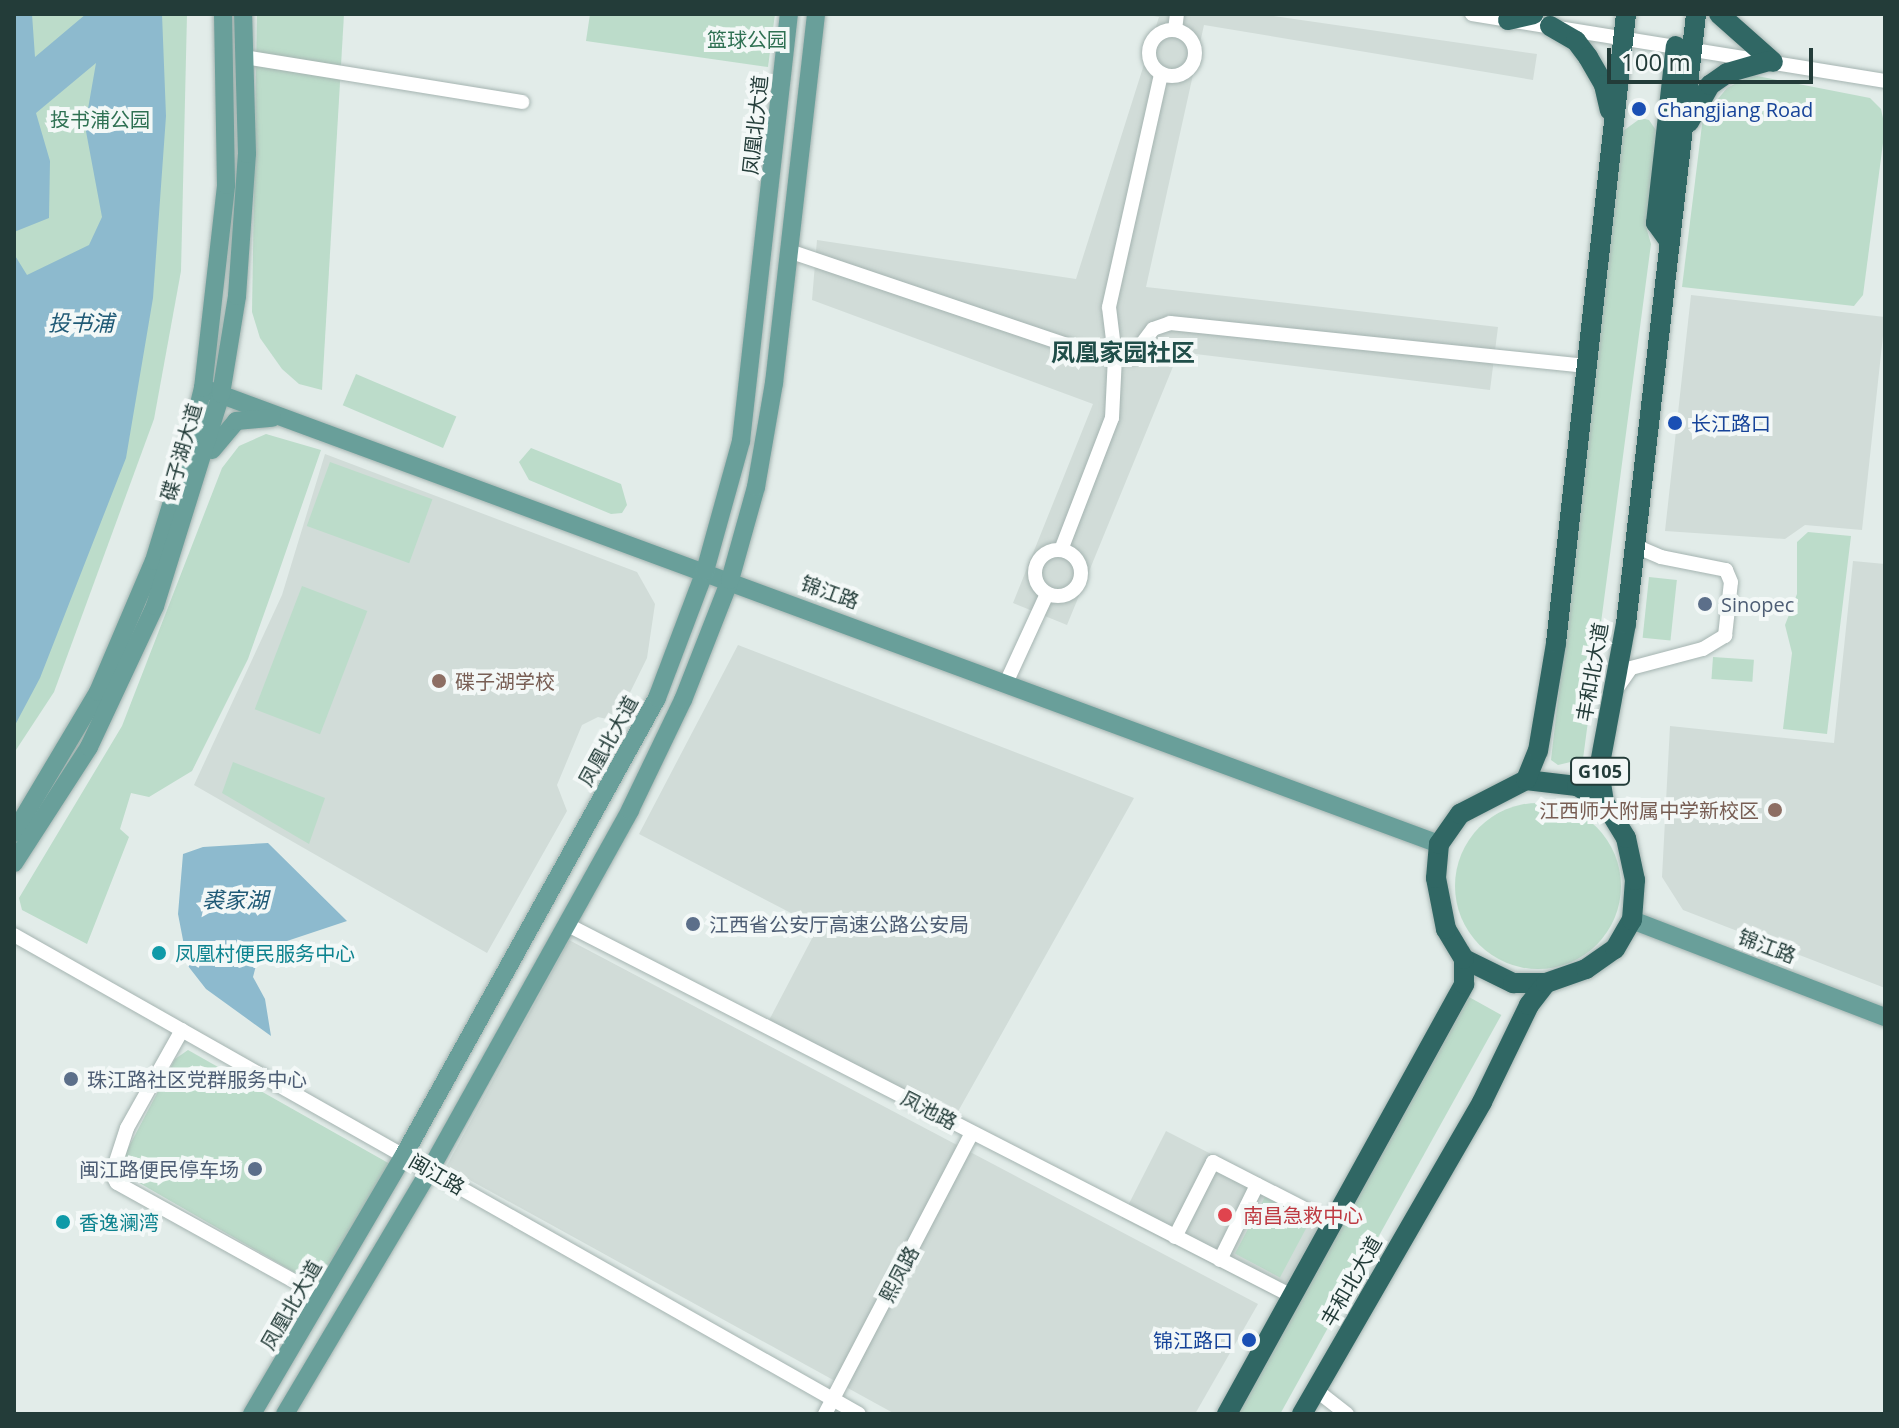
<!DOCTYPE html>
<meta charset="utf-8">
<style>
body{margin:0}
#map{position:relative;width:1899px;height:1428px;overflow:hidden;background:#e2ece9;font-family:"Open Sans","Noto Sans SC",sans-serif}
div>[style]{position:absolute}
[style*='--x']{left:calc(var(--x)*1px);top:calc(var(--y)*1px);width:calc(var(--w)*1px);rotate:calc(var(--a)*1deg)}
.built>*{inset:0;background:#d1dcd8;transform-origin:0 0}
.green>*{inset:0;background:#bcdcca;transform-origin:0 0}
.round{border-radius:50%}
.water>*{inset:0;background:#8dbace}
.roads{filter:drop-shadow(0 0 2px #a5b4b1) drop-shadow(0 0 2px #a5b4b1)}
.minor>*{height:14px;margin:-7px;padding:0 7px;transform-origin:7px;border-radius:7px;background:#fff}
.minor>.ring{margin:-7px;padding:0;box-sizing:content-box;background:none;border:14px solid #fff;border-radius:50%}
.major>*{height:18px;margin:-9px;padding:0 9px;transform-origin:9px;border-radius:9px;background:#699f9a}
.highway>*{height:20px;margin:-10px;padding:0 10px;transform-origin:10px;border-radius:10px;background:#306764}
.dots>*{width:22px;height:22px;translate:-50% -50%;box-sizing:border-box;border:4px solid #f3f8f7;border-radius:50%}
span{translate:-50% -50%;white-space:nowrap;text-align:center;line-height:1.15;-webkit-text-stroke:8px #f3f8f7;paint-order:stroke}
.shield-label span{padding:2px 6px;background:#f3f8f7;border:2px solid;border-radius:6px;-webkit-text-stroke-width:0}
.shield-label{font-size:18px;color:#233c39;font-weight:700}
.park-label{font-size:20px;color:#2f7153}
.transit-label{font-size:20px;color:#164399}
.left{translate:0 -50%;text-align:left}
.right{translate:-100% -50%;text-align:right}
.street-label{font-size:20px;color:#233c39}
.service-label{font-size:20px;color:#4e5e75}
.education-label{font-size:20px;color:#785e54}
.culture-label{font-size:20px;color:#0d838f}
.health-label{font-size:20px;color:#be3a42}
.water-label{font-size:22px;color:#205a76;font-style:italic}
.quarter-label{font-size:24px;color:#204e49;font-weight:700}
.frame{position:absolute;inset:0;border:16px solid #233c39;pointer-events:none}
.scale{position:absolute;left:1607px;top:48px;width:206px;height:36px;box-sizing:border-box;border:4px solid #233c39;border-top:0;padding-left:10px;font-size:24px;line-height:28px;white-space:nowrap;color:#233c39;-webkit-text-stroke:6px #f3f8f7;paint-order:stroke}
</style>
<div id="map">
<div class="built">
<i style="clip-path:polygon(1142px 14px,1259px 14px,1537px 54px,1533px 80px,1204px 25px,1146px 287px,1498px 327px,1490px 390px,1179px 352px,1067px 625px,1013px 603px,1093px 404px,812px 300px,817px 240px,1076px 279px,1159px 17px)"></i>
<i style="clip-path:polygon(1691px 295px,1885px 317px,1862px 530px,1805px 525px,1785px 539px,1665px 531px)"></i>
<i style="clip-path:polygon(325px 454px,637px 572px,655px 604px,647px 658px,616px 721px,598px 717px,582px 725px,557px 785px,567px 811px,487px 953px,194px 785px,282px 595px)"></i>
<i style="clip-path:polygon(1853px 561px,1885px 564px,1885px 988px,1683px 910px,1662px 877px,1670px 726px,1834px 743px)"></i>
<i style="clip-path:polygon(738px 645px,1134px 798px,956px 1115px,766px 1026px,818px 927px,639px 834px)"></i>
<i style="clip-path:polygon(569px 940px,1258px 1304px,1195px 1414px,895px 1414px,446px 1167px)"></i>
<i style="left:1166px;top:1131px;width:182px;height:98px;rotate:27deg"></i>
</div>
<div class="green">
<i style="clip-path:polygon(14px 14px,187px 14px,181px 271px,154px 419px,54px 692px,14px 753px)"></i>
<i style="clip-path:polygon(257px 14px,344px 14px,322px 390px,299px 384px,282px 369px,260px 338px,252px 312px)"></i>
<i style="clip-path:polygon(590px 14px,775px 14px,768px 67px,586px 41px)"></i>
<i style="clip-path:polygon(1752px 75px,1870px 98px,1881px 109px,1885px 128px,1863px 295px,1854px 306px,1682px 287px,1703px 117px,1727px 88px)"></i>
<i style="clip-path:polygon(1641px 118px,1649px 120px,1662px 139px,1647px 230px,1651px 244px,1583px 759px,1558px 765px,1551px 760px,1623px 131px)"></i>
<i style="left:356px;top:374px;width:109px;height:34px;rotate:23deg"></i>
<i style="clip-path:polygon(266px 434px,321px 450px,275px 583px,248px 659px,192px 771px,149px 797px,131px 793px,120px 829px,129px 837px,87px 944px,22px 910px,19px 898px,122px 726px,222px 468px,239px 446px)"></i>
<i style="clip-path:polygon(531px 448px,621px 484px,627px 505px,622px 513px,611px 514px,529px 480px,519px 462px)"></i>
<i style="left:330px;top:462px;width:109px;height:68px;rotate:20deg"></i>
<i style="clip-path:polygon(1808px 532px,1851px 536px,1827px 734px,1783px 729px,1792px 653px,1785px 625px,1797px 594px,1797px 542px)"></i>
<i style="left:1649px;top:577px;width:28px;height:61px;rotate:6deg"></i>
<i style="left:302px;top:586px;width:70px;height:132px;rotate:21deg"></i>
<i style="left:1713px;top:657px;width:41px;height:22px;rotate:4deg"></i>
<i style="clip-path:polygon(233px 762px,325px 798px,309px 844px,222px 793px)"></i>
<i class="round" style="left:1455px;top:803px;width:166px;height:166px"></i>
<i style="left:1469px;top:997px;width:37px;height:475px;rotate:29deg"></i>
<i style="clip-path:polygon(188px 1050px,390px 1164px,318px 1286px,122px 1173px,124px 1156px,175px 1059px)"></i>
<i style="left:1265px;top:1197px;width:51px;height:64px;rotate:28deg"></i>
</div>
<div class="water">
<i style="clip-path:polygon(14px 14px,32px 14px,35px 57px,86px 14px,162px 14px,166px 116px,153px 298px,126px 458px,40px 678px,14px 727px,14px 254px,27px 275px,89px 245px,102px 217px,85px 126px,96px 63px,36px 113px,50px 161px,49px 218px,14px 232px)"></i>
<i style="clip-path:polygon(268px 843px,347px 921px,260px 950px,253px 977px,265px 999px,271px 1036px,206px 989px,188px 966px,178px 914px,183px 854px,203px 847px)"></i>
</div>
<div class="roads">
<div class="minor">
<i style="--x:1472;--y:14;--w:418;--a:9.2"></i>
<i style="--x:1175;--y:30;--w:16;--a:-83"></i>
<i class="ring" style="left:1149px;top:30px;width:32px;height:32px"></i>
<i style="--x:244;--y:57;--w:282;--a:9.2"></i>
<i style="--x:789;--y:251;--w:325;--a:18.7"></i>
<i style="--x:1097;--y:355;--w:35;--a:3"></i>
<i style="--x:1132;--y:357;--w:35;--a:-53"></i>
<i style="--x:1153;--y:329;--w:18;--a:-19"></i>
<i style="--x:1170;--y:323;--w:419;--a:5.9"></i>
<i style="--x:1061;--y:550;--w:142;--a:-68.9"></i>
<i style="--x:1112;--y:418;--w:62;--a:-87.2"></i>
<i style="--x:1115;--y:356;--w:49;--a:-97"></i>
<i style="--x:1109;--y:307;--w:239;--a:-77.4"></i>
<i class="ring" style="left:1035px;top:550px;width:32px;height:32px"></i>
<i style="--x:1006;--y:683;--w:98;--a:-65.3"></i>
<i style="--x:1617;--y:688;--w:24;--a:-55"></i>
<i style="--x:1631;--y:668;--w:74;--a:-14.8"></i>
<i style="--x:1703;--y:649;--w:26;--a:-31"></i>
<i style="--x:1725;--y:636;--w:54;--a:-83.7"></i>
<i style="--x:1731;--y:582;--w:13;--a:-113"></i>
<i style="--x:1726;--y:570;--w:66;--a:-168.7"></i>
<i style="--x:1661;--y:557;--w:28;--a:-157"></i>
<i style="--x:566;--y:924;--w:816;--a:27.13"></i>
<i style="--x:14;--y:935;--w:971;--a:29.55"></i>
<i style="--x:182;--y:1030;--w:112;--a:119.3"></i>
<i style="--x:127;--y:1128;--w:48;--a:108.1"></i>
<i style="--x:112;--y:1174;--w:10;--a:61"></i>
<i style="--x:117;--y:1183;--w:233;--a:29"></i>
<i style="--x:1175;--y:1237;--w:84;--a:-63.1"></i>
<i style="--x:1213;--y:1162;--w:134;--a:27.1"></i>
<i style="--x:1220;--y:1260;--w:84;--a:-63.7"></i>
<i style="--x:1316;--y:1390;--w:39;--a:38"></i>
<i style="--x:825;--y:1414;--w:317;--a:-62.4"></i>
</div>
<div class="major">
<i style="--x:203;--y:388;--w:1317;--a:20.25"></i>
<i style="--x:212;--y:450;--w:38;--a:-50"></i>
<i style="--x:236;--y:421;--w:36;--a:-5"></i>
<i style="--x:14;--y:833;--w:164;--a:-59.2"></i>
<i style="--x:98;--y:692;--w:142;--a:-66.9"></i>
<i style="--x:154;--y:561;--w:113;--a:-73"></i>
<i style="--x:187;--y:453;--w:67;--a:-76.2"></i>
<i style="--x:203;--y:388;--w:204;--a:-83.5"></i>
<i style="--x:226;--y:185;--w:171;--a:-91"></i>
<i style="--x:14;--y:863;--w:138;--a:-57.1"></i>
<i style="--x:89;--y:747;--w:156;--a:-64.9"></i>
<i style="--x:155;--y:606;--w:222;--a:-72.7"></i>
<i style="--x:221;--y:394;--w:99;--a:-80.7"></i>
<i style="--x:237;--y:296;--w:142;--a:-86"></i>
<i style="--x:247;--y:154;--w:140;--a:-91.6"></i>
<i style="--x:1632;--y:920;--w:271;--a:21"></i>
<i style="--x:252;--y:1414;--w:300;--a:-59.6"></i>
<i style="--x:404;--y:1155;--w:522;--a:-61.03"></i>
<i style="--x:657;--y:698;--w:136;--a:-69.3"></i>
<i style="--x:705;--y:571;--w:135;--a:-74.5"></i>
<i style="--x:741;--y:441;--w:430;--a:-83.6"></i>
<i style="--x:285;--y:1414;--w:284;--a:-59.3"></i>
<i style="--x:430;--y:1170;--w:412;--a:-60.9"></i>
<i style="--x:630;--y:810;--w:122;--a:-64.3"></i>
<i style="--x:683;--y:700;--w:129;--a:-68.6"></i>
<i style="--x:730;--y:580;--w:97;--a:-74.4"></i>
<i style="--x:756;--y:487;--w:106;--a:-80.2"></i>
<i style="--x:774;--y:383;--w:371;--a:-83.5"></i>
</div>
<div class="highway">
<i style="--x:1719;--y:14;--w:72;--a:41.6"></i>
<i style="--x:1508;--y:20;--w:26;--a:-13"></i>
<i style="--x:1550;--y:26;--w:30;--a:30"></i>
<i style="--x:1576;--y:41;--w:20;--a:53"></i>
<i style="--x:1588;--y:57;--w:32;--a:60"></i>
<i style="--x:1604;--y:85;--w:26;--a:77"></i>
<i style="--x:1689;--y:122;--w:43;--a:-60.4"></i>
<i style="--x:1710;--y:85;--w:21;--a:-35"></i>
<i style="--x:1727;--y:73;--w:44;--a:-15.9"></i>
<i style="--x:1670;--y:242;--w:24;--a:-126"></i>
<i style="--x:1656;--y:223;--w:178;--a:-83.6"></i>
<i style="--x:1526;--y:780;--w:51;--a:6.7"></i>
<i style="--x:1577;--y:786;--w:31;--a:31"></i>
<i style="--x:1464;--y:959;--w:55;--a:26.1"></i>
<i style="--x:1513;--y:983;--w:33;--a:0"></i>
<i style="--x:1227;--y:1414;--w:491;--a:-61.1"></i>
<i style="--x:1464;--y:984;--w:25;--a:-90"></i>
<i style="--x:1464;--y:959;--w:35;--a:-121"></i>
<i style="--x:1446;--y:929;--w:52;--a:-101.1"></i>
<i style="--x:1436;--y:878;--w:34;--a:-85"></i>
<i style="--x:1439;--y:844;--w:37;--a:-55"></i>
<i style="--x:1460;--y:814;--w:74;--a:-27.3"></i>
<i style="--x:1526;--y:780;--w:31;--a:-68"></i>
<i style="--x:1538;--y:751;--w:109;--a:-80.5"></i>
<i style="--x:1556;--y:643;--w:633;--a:-83.65"></i>
<i style="--x:1302;--y:1414;--w:360;--a:-60"></i>
<i style="--x:1482;--y:1102;--w:108;--a:-64.1"></i>
<i style="--x:1529;--y:1005;--w:28;--a:-52"></i>
<i style="--x:1546;--y:983;--w:42;--a:-19.3"></i>
<i style="--x:1586;--y:969;--w:35;--a:-35"></i>
<i style="--x:1615;--y:949;--w:34;--a:-60"></i>
<i style="--x:1632;--y:920;--w:40;--a:-85.7"></i>
<i style="--x:1635;--y:880;--w:43;--a:-102.1"></i>
<i style="--x:1626;--y:838;--w:42;--a:-121.4"></i>
<i style="--x:1604;--y:802;--w:33;--a:-99"></i>
<i style="--x:1599;--y:769;--w:147;--a:-79.5"></i>
<i style="--x:1626;--y:624;--w:614;--a:-83.45"></i>
</div>
</div>
<div class="dots">
<i style="left:1639px;top:109px;background:#1a4fb4"></i>
<i style="left:1675px;top:423px;background:#1a4fb4"></i>
<i style="left:1705px;top:604px;background:#5c6f8a"></i>
<i style="left:439px;top:681px;background:#8d6e63"></i>
<i style="left:1775px;top:810px;background:#8d6e63"></i>
<i style="left:693px;top:924px;background:#5c6f8a"></i>
<i style="left:159px;top:953px;background:#0f9aa8"></i>
<i style="left:71px;top:1079px;background:#5c6f8a"></i>
<i style="left:255px;top:1169px;background:#5c6f8a"></i>
<i style="left:1225px;top:1215px;background:#e0444e"></i>
<i style="left:63px;top:1222px;background:#0f9aa8"></i>
<i style="left:1249px;top:1340px;background:#1a4fb4"></i>
</div>
<div class="shield-label">
<span style="left:1600px;top:771px">G105</span>
</div>
<div class="park-label">
<span style="left:747px;top:39px">篮球公园</span>
<span style="left:100px;top:119px">投书浦公园</span>
</div>
<div class="transit-label">
<span class="left" style="left:1657px;top:109px">Changjiang Road</span>
<span class="left" style="left:1691px;top:423px">长江路口</span>
<span class="right" style="left:1233px;top:1340px">锦江路口</span>
</div>
<div class="street-label">
<span style="left:755px;top:125px;rotate:-84deg">凤凰北大道</span>
<span style="left:181px;top:452px;rotate:-74deg">碟子湖大道</span>
<span style="left:830px;top:592px;rotate:20deg">锦江路</span>
<span style="left:1592px;top:672px;rotate:-80deg">丰和北大道</span>
<span style="left:608px;top:741px;rotate:-61deg">凤凰北大道</span>
<span style="left:1767px;top:946px;rotate:21deg">锦江路</span>
<span style="left:929px;top:1110px;rotate:27deg">凤池路</span>
<span style="left:437px;top:1174px;rotate:30deg">闽江路</span>
<span style="left:899px;top:1274px;rotate:-62deg">熙凤路</span>
<span style="left:1351px;top:1281px;rotate:-60deg">丰和北大道</span>
<span style="left:291px;top:1305px;rotate:-60deg">凤凰北大道</span>
</div>
<div class="service-label">
<span class="left" style="left:1721px;top:604px">Sinopec</span>
<span class="left" style="left:709px;top:924px">江西省公安厅高速公路公安局</span>
<span class="left" style="left:87px;top:1079px">珠江路社区党群服务中心</span>
<span class="right" style="left:239px;top:1169px">闽江路便民停车场</span>
</div>
<div class="education-label">
<span class="left" style="left:455px;top:681px">碟子湖学校</span>
<span class="right" style="left:1759px;top:810px">江西师大附属中学新校区</span>
</div>
<div class="culture-label">
<span class="left" style="left:175px;top:953px">凤凰村便民服务中心</span>
<span class="left" style="left:79px;top:1222px">香逸澜湾</span>
</div>
<div class="health-label">
<span class="left" style="left:1243px;top:1215px">南昌急救中心</span>
</div>
<div class="water-label">
<span style="left:81px;top:323px">投书浦</span>
<span style="left:235px;top:900px">裘家湖</span>
</div>
<div class="quarter-label">
<span style="left:1123px;top:352px">凤凰家园社区</span>
</div>
<div class="frame"></div>
<div class="scale">100 m</div>
</div>
